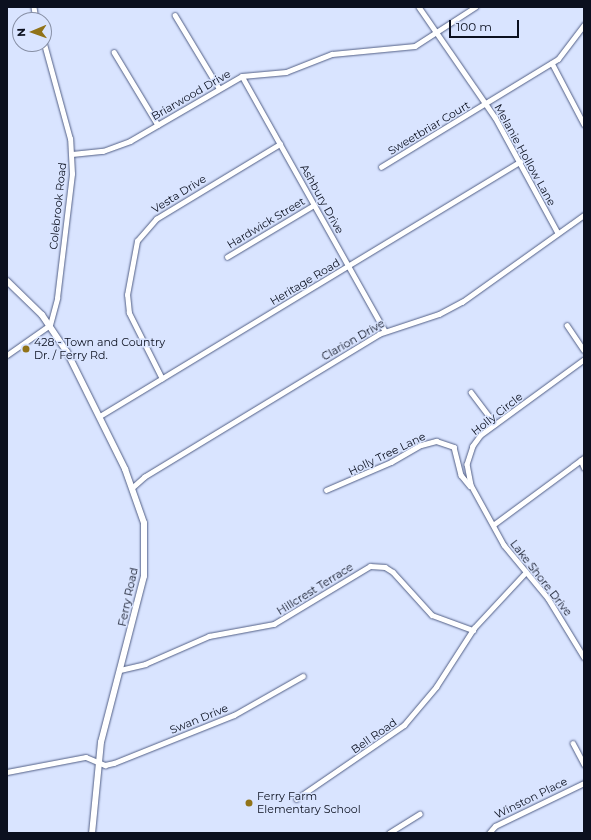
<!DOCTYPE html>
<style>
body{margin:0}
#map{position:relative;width:591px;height:840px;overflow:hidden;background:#d9e4ff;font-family:Montserrat,sans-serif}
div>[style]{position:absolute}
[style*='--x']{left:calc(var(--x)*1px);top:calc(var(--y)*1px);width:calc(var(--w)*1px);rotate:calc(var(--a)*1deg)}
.roads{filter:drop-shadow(0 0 1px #525f86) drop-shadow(0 0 1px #525f86)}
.minor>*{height:4.5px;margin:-2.25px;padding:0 2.25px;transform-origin:2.25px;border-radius:2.25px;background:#fff}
.major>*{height:6px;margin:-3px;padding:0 3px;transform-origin:3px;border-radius:3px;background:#fff}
.dots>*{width:11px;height:11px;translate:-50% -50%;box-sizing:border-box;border:2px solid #d9e4ff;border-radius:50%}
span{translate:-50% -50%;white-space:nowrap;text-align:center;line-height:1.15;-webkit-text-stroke:3px #d9e4ff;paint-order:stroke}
.street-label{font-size:11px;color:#0b101f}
.poi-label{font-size:11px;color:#0b101f}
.left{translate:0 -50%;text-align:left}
.frame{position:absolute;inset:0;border:8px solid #0b101f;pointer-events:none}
.north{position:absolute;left:12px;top:12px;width:40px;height:40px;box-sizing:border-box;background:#d9e4ff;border:1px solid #878fa5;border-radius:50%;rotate:268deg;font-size:11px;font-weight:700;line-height:16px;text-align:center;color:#0b101f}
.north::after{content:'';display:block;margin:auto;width:14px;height:18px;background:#917319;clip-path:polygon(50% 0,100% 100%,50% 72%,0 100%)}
.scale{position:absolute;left:449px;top:20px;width:70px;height:18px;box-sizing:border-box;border:2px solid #0b101f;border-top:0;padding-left:5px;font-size:12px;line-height:14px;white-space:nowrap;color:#0b101f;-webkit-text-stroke:3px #d9e4ff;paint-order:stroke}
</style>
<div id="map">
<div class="roads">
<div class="minor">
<i style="--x:34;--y:7;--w:13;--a:81"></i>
<i style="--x:419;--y:7;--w:134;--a:55.4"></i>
<i style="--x:495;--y:117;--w:132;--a:61.5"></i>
<i style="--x:175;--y:15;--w:85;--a:58.9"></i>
<i style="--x:114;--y:52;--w:85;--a:58.9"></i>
<i style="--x:552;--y:63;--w:69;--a:62.3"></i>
<i style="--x:242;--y:76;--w:292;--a:60.7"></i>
<i style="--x:72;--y:154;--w:31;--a:-6"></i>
<i style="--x:103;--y:151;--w:29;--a:-20"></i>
<i style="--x:130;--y:141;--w:129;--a:-30.1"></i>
<i style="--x:242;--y:76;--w:44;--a:-5.2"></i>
<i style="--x:286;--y:72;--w:49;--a:-21.4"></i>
<i style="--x:332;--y:54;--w:83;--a:-5.5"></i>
<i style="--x:415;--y:46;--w:72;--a:-33"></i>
<i style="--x:381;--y:167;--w:207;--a:-31.4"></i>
<i style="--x:558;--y:59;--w:43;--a:-52.6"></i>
<i style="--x:227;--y:257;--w:101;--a:-30.9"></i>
<i style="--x:567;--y:325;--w:30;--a:56"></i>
<i style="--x:7;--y:355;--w:52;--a:-34.9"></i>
<i style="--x:50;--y:325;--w:28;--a:-75"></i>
<i style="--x:57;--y:298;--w:125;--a:-83.1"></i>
<i style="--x:72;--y:174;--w:35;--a:-93"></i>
<i style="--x:70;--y:139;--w:98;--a:-105.3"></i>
<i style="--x:584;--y:360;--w:127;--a:143.9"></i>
<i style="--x:481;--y:435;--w:14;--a:126"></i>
<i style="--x:473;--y:446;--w:19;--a:108"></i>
<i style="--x:467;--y:464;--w:21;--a:79"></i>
<i style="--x:471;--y:485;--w:68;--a:61.2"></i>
<i style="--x:504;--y:545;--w:69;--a:50.3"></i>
<i style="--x:548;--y:598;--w:69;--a:58.6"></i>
<i style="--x:162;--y:379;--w:74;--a:-116.6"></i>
<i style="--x:129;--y:313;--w:18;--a:-96"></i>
<i style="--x:127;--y:295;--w:55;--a:-79.5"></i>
<i style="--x:137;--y:241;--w:29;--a:-49"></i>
<i style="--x:156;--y:219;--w:145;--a:-31.2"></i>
<i style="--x:471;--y:392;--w:40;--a:53"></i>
<i style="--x:100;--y:416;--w:491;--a:-31.2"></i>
<i style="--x:581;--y:460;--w:8;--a:67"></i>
<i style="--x:133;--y:487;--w:15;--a:-42"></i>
<i style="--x:144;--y:477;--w:275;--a:-31.3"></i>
<i style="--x:379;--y:334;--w:63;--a:-18.4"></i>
<i style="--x:439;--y:314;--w:26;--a:-28"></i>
<i style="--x:462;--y:302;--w:150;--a:-35.5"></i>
<i style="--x:326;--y:490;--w:71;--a:-23.3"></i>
<i style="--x:391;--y:462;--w:34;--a:-30"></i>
<i style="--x:421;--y:445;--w:16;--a:-15"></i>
<i style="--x:436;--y:441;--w:19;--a:18"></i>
<i style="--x:454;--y:447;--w:29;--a:76"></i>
<i style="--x:461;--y:475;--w:14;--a:51"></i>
<i style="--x:493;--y:525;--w:113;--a:-36.4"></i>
<i style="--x:120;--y:670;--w:26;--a:-13"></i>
<i style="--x:145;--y:664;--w:70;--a:-23.6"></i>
<i style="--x:209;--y:636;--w:66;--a:-10.5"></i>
<i style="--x:274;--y:624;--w:112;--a:-31.1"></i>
<i style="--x:370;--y:566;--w:15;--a:4"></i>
<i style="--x:385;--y:567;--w:9;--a:32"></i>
<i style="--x:393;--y:572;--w:58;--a:47.8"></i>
<i style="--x:432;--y:615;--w:44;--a:20.1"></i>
<i style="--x:573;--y:743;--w:24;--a:62"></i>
<i style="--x:7;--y:772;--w:80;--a:-10.8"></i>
<i style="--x:86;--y:757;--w:21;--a:23"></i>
<i style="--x:105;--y:765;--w:9;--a:-13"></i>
<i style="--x:114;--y:763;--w:129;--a:-21.8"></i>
<i style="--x:234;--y:715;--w:79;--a:-29.5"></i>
<i style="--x:296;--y:799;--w:131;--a:-34.4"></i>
<i style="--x:404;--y:725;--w:50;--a:-49.9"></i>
<i style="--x:436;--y:687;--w:70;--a:-57.2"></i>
<i style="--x:474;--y:628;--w:76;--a:-47.1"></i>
<i style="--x:389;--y:833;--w:36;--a:-32"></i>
<i style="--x:489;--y:833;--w:9;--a:-49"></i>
<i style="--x:495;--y:826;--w:99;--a:-25.8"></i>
</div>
<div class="major">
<i style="--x:7;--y:281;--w:49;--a:44.2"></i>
<i style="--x:42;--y:315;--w:45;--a:56"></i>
<i style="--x:67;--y:352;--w:131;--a:63.6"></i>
<i style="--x:125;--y:469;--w:57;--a:70.6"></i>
<i style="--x:144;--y:523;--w:53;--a:90"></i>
<i style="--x:144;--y:576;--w:171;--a:104.5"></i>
<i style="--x:101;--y:742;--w:91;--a:95.6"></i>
</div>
</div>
<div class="dots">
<i style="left:26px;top:349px;background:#917319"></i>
<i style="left:249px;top:803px;background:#917319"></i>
</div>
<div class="street-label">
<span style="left:191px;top:95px;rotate:-30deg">Briarwood Drive</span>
<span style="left:429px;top:128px;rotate:-31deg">Sweetbriar Court</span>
<span style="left:525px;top:155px;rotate:61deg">Melanie Hollow Lane</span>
<span style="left:179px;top:194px;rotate:-32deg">Vesta Drive</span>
<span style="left:322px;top:199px;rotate:61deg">Ashbury Drive</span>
<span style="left:58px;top:206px;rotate:-84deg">Colebrook Road</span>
<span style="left:266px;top:223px;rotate:-31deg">Hardwick Street</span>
<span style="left:305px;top:282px;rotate:-31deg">Heritage Road</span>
<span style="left:353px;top:340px;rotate:-30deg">Clarion Drive</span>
<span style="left:497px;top:414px;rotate:-38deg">Holly Circle</span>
<span style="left:387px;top:454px;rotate:-26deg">Holly Tree Lane</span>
<span style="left:541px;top:578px;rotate:52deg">Lake Shore Drive</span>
<span style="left:315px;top:589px;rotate:-32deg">Hillcrest Terrace</span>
<span style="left:128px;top:597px;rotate:-78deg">Ferry Road</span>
<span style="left:199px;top:719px;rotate:-22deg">Swan Drive</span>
<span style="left:374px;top:736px;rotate:-35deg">Bell Road</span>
<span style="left:531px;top:798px;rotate:-26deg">Winston Place</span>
</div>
<div class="poi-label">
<span class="left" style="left:34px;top:349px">428 - Town and Country<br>Dr. / Ferry Rd.</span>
<span class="left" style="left:257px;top:803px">Ferry Farm<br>Elementary School</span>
</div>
<div class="frame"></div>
<div class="north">N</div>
<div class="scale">100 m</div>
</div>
